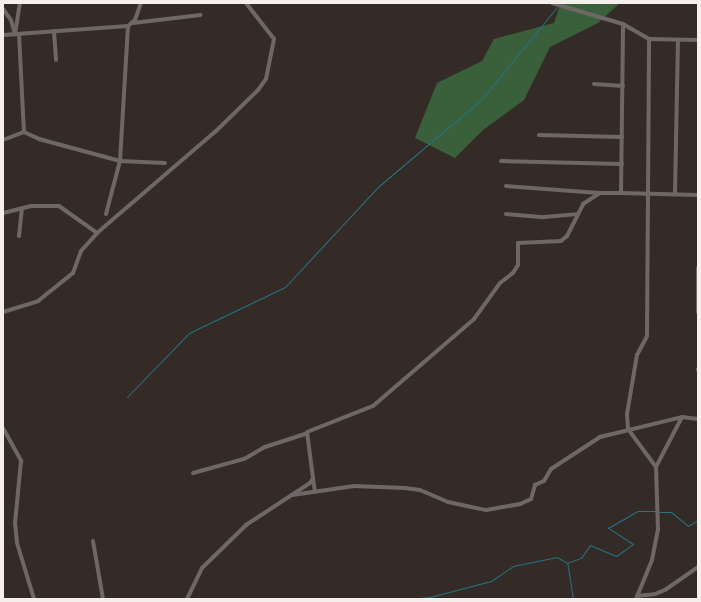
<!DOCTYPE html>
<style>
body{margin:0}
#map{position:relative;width:701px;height:602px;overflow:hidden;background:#342b27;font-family:"Public Sans",sans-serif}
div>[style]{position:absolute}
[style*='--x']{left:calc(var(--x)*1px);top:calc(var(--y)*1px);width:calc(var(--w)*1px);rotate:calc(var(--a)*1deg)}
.green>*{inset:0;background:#39603b}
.stream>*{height:1px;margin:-0.5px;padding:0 0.5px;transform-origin:0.5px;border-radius:0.5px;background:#237583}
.minor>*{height:4px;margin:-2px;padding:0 2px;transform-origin:2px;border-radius:2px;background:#6d6866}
span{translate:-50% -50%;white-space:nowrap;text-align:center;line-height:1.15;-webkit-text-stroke:3px #342b27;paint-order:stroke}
.frame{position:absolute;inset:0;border:4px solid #f5efec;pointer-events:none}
</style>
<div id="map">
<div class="green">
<i style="clip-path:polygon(561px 3px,620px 3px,598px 23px,550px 47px,524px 100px,483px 130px,455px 158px,415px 138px,437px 83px,482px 61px,494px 39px,554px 23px)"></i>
</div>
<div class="stream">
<i style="--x:127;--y:397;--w:89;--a:-45.9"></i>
<i style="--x:189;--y:333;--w:106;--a:-25.6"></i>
<i style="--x:285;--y:287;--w:138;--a:-47.1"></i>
<i style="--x:379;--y:186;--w:135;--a:-40.2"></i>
<i style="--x:482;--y:99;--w:119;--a:-50.8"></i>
<i style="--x:659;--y:512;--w:12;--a:0"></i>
<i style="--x:671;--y:512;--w:22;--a:39"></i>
<i style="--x:688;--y:526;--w:12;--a:-31"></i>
<i style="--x:408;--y:599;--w:22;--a:-5"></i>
<i style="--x:430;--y:597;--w:63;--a:-14.7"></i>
<i style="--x:491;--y:581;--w:27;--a:-34"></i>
<i style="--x:513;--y:566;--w:45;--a:-11.6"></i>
<i style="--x:557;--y:557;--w:12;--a:31"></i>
<i style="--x:573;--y:599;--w:36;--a:-99"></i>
<i style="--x:567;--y:563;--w:15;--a:-20"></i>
<i style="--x:581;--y:558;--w:16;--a:-55"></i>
<i style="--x:590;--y:545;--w:28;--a:23"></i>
<i style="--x:616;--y:556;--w:21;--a:-35"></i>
<i style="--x:633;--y:544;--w:30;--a:-147"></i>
<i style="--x:608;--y:528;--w:34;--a:-30"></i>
<i style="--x:638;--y:511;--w:18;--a:0"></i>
</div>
<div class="minor">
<i style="--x:552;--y:3;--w:74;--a:16.5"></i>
<i style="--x:623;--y:24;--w:30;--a:30"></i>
<i style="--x:649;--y:39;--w:49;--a:1.2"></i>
<i style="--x:3;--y:9;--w:14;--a:54"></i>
<i style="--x:11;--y:20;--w:15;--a:74"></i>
<i style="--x:15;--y:34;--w:31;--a:-81"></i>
<i style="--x:133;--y:23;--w:68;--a:-6.7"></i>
<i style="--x:54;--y:31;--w:29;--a:86"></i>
<i style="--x:19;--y:34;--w:98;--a:87.1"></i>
<i style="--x:24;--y:132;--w:17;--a:25"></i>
<i style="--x:39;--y:139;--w:84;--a:15.2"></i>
<i style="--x:120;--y:161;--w:45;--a:2.5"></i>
<i style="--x:3;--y:35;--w:125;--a:-4.1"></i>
<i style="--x:128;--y:26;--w:9;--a:-41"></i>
<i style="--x:135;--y:20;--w:18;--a:-71"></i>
<i style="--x:594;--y:84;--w:29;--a:4"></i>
<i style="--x:539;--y:135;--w:83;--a:1.4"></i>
<i style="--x:3;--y:140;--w:22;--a:-21"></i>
<i style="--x:501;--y:161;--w:121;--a:1.4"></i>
<i style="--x:506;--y:186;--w:93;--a:4.3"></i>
<i style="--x:621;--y:193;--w:77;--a:1.5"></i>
<i style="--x:675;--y:194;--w:154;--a:-88.9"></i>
<i style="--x:3;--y:213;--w:29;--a:-14"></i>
<i style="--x:31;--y:206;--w:28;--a:0"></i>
<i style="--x:59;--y:206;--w:47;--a:35.4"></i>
<i style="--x:106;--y:214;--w:55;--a:-75.2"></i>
<i style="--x:120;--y:161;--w:135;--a:-86.6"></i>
<i style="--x:506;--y:214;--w:38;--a:5"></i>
<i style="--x:544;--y:217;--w:33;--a:-5"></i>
<i style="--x:19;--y:236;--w:28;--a:-84"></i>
<i style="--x:698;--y:268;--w:44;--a:90"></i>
<i style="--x:3;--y:312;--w:37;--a:-17"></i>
<i style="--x:38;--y:301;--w:45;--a:-38.7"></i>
<i style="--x:73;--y:273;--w:23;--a:-70"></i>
<i style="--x:81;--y:251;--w:24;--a:-48"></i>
<i style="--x:97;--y:233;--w:157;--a:-40.6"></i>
<i style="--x:216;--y:131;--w:59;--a:-44.3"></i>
<i style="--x:258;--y:90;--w:14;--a:-54"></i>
<i style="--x:266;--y:79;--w:41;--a:-78.7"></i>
<i style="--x:274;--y:39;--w:46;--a:-127.9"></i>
<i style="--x:698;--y:370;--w:1;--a:-90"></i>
<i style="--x:682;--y:417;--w:16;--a:7"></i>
<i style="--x:3;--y:428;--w:38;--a:61"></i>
<i style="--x:21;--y:461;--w:62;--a:95.5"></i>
<i style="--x:15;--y:523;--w:20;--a:84"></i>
<i style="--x:17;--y:543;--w:59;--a:73.1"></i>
<i style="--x:193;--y:473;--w:53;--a:-15.4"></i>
<i style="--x:244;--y:459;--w:24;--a:-30"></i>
<i style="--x:265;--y:447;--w:42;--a:-18"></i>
<i style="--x:313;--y:478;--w:14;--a:82"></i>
<i style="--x:292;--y:495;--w:63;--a:-8.3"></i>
<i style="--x:354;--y:486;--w:51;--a:2.2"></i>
<i style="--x:405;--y:488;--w:15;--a:8"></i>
<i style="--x:420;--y:490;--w:30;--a:23"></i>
<i style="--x:448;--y:502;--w:39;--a:12"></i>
<i style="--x:486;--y:510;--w:35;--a:-10"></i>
<i style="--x:520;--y:504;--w:12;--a:-24"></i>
<i style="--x:531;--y:499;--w:15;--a:-74"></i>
<i style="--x:535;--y:485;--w:10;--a:-24"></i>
<i style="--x:544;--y:481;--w:14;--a:-60"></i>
<i style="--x:551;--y:469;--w:59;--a:-33.1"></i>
<i style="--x:600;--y:437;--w:84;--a:-13.7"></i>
<i style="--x:682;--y:417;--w:56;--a:117.5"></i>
<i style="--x:93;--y:541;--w:59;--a:80.2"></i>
<i style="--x:637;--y:596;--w:18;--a:-6"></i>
<i style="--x:655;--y:594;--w:11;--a:-22"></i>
<i style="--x:665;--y:590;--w:40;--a:-34.9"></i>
<i style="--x:187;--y:599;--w:34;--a:-64"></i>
<i style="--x:202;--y:568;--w:62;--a:-44.3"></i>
<i style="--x:246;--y:525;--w:77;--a:-33.3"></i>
<i style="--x:310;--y:483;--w:6;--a:-59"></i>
<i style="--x:313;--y:478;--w:46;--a:-97.4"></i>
<i style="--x:307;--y:432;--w:71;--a:-21.5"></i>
<i style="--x:373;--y:406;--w:133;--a:-40.7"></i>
<i style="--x:474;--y:319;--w:44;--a:-54.2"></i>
<i style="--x:500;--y:283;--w:16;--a:-38"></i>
<i style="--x:513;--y:273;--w:9;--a:-58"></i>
<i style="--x:518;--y:265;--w:22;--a:-90"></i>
<i style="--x:518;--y:243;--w:43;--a:-2.7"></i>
<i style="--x:561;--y:241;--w:8;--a:-40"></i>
<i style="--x:567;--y:236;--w:36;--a:-63"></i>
<i style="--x:583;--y:204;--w:20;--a:-33"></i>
<i style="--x:600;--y:193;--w:21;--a:0"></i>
<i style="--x:621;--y:193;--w:169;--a:-89.3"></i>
<i style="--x:636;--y:599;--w:42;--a:-67.7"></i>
<i style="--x:652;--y:560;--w:31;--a:-79"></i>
<i style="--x:658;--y:530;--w:63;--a:-91.8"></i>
<i style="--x:656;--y:467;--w:47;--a:-126.4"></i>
<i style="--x:628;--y:429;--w:15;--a:-94"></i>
<i style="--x:627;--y:414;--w:60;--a:-80.4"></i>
<i style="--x:637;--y:355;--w:21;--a:-62"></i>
<i style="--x:647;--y:336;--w:297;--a:-89.6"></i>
</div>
<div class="frame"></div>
</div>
